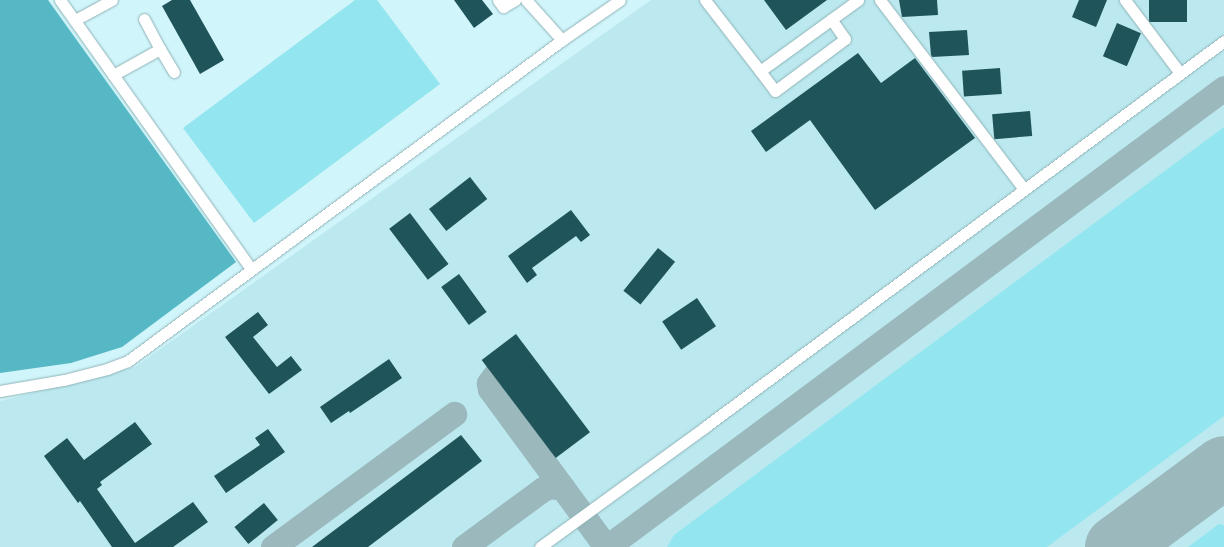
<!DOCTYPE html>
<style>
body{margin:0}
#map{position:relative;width:1224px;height:547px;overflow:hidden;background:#d0f5fa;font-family:"PT Serif",serif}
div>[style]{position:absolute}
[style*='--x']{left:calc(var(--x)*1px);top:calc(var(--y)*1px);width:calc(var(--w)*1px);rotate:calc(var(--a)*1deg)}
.built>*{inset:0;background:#bbe9ef}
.green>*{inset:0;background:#93e5ef}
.water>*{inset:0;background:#55b8c4}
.taxiway>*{height:25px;margin:-12.5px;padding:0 12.5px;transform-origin:12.5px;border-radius:12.5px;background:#9bb9bd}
.runway>*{height:62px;margin:-31px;padding:0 31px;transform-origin:31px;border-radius:31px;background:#9bb9bd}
.building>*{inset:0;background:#1f545a;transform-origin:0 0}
.roads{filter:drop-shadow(0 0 1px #8fb2b7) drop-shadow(0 0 1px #8fb2b7)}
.minor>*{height:11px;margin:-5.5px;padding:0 5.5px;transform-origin:5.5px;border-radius:5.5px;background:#fff}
span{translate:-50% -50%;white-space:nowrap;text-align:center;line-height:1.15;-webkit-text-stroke:4px #fff;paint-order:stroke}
</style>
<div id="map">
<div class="built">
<i style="clip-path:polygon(651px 0,1224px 0,1224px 547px,0 547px,0 401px,135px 367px)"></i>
</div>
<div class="green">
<i style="clip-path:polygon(355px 0,377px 0,440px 84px,254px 223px,183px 128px)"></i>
<i style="clip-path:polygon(1224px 127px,1224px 416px,1047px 547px,667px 547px,674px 535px)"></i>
<i style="clip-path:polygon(1219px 524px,1224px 525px,1224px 547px,1188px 547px)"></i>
</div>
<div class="water">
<i style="clip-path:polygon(0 0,48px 0,236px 262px,122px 347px,71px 363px,0 373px)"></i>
</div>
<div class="taxiway">
<i style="--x:494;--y:376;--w:9;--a:126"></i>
<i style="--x:489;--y:383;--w:6;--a:81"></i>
<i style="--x:490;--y:389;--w:196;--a:53.7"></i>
<i style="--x:273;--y:547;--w:225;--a:-36.3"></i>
<i style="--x:464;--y:547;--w:98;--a:-36.3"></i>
<i style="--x:543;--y:489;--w:8;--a:-23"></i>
<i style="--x:550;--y:486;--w:13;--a:9"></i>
<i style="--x:607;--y:547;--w:769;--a:-36.65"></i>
</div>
<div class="runway">
<i style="--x:1116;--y:547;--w:134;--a:-36.5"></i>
</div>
<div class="building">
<i style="clip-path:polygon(172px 0,190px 0,224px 60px,200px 74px,162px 6px)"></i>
<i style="clip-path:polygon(454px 0,482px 0,493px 14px,474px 28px)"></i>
<i style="clip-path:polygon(764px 0,827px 0,786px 30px)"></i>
<i style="clip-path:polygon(899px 0,937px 0,938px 15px,902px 17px)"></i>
<i style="clip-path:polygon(1079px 0,1107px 0,1096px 27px,1072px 17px)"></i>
<i style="left:1149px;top:0;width:38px;height:22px"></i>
<i style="left:1117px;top:23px;width:26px;height:36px;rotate:23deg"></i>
<i style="clip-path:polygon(967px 30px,969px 55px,932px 57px,931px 55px,929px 32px)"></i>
<i style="clip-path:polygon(858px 53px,881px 83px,915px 58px,975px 138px,875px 210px,810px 120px,766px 152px,751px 131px)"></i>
<i style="left:1000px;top:68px;width:26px;height:38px;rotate:86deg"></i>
<i style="left:1030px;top:111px;width:25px;height:38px;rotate:85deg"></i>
<i style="left:470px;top:177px;width:28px;height:52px;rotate:52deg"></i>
<i style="clip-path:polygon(571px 210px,590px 235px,581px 242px,576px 236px,532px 268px,537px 275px,527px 283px,508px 256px)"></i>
<i style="left:410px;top:213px;width:64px;height:26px;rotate:53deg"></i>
<i style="left:658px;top:248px;width:22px;height:55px;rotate:39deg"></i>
<i style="left:459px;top:274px;width:47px;height:22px;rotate:54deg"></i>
<i style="left:697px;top:298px;width:34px;height:42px;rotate:56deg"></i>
<i style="clip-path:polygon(258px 312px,268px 325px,253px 337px,277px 367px,291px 356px,302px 370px,269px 394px,225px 337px)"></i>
<i style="left:516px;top:334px;width:123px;height:43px;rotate:53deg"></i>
<i style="clip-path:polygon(389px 359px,402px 378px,350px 413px,349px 411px,331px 423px,320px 407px)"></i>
<i style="clip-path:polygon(135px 422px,152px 444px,100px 482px,102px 485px,97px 489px,135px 543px,193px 502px,208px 522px,173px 547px,112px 547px,80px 501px,78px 503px,44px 456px,67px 438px,84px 460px)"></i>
<i style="clip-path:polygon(268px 429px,285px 452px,226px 493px,214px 476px,260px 445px,255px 438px)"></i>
<i style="clip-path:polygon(461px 435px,482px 461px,368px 547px,312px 547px)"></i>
<i style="left:264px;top:503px;width:22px;height:38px;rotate:51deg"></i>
</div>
<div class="roads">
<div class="minor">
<i style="--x:60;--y:0;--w:330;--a:54.6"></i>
<i style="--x:498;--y:0;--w:9;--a:54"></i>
<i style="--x:503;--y:7;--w:14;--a:-30"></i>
<i style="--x:526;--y:0;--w:54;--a:48"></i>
<i style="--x:705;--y:0;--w:90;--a:52.2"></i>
<i style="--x:760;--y:71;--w:121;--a:-35.9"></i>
<i style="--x:880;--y:0;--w:238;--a:52.7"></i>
<i style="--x:1125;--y:0;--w:91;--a:53"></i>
<i style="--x:144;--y:19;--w:34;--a:62"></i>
<i style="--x:75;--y:20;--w:42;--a:-28.4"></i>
<i style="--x:760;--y:71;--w:25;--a:53"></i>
<i style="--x:775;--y:91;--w:87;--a:-36.6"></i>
<i style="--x:845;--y:39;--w:24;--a:-125"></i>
<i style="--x:113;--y:75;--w:54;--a:-29"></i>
<i style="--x:160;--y:49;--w:27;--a:59"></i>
<i style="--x:0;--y:391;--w:65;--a:-9.8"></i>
<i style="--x:64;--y:380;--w:44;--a:-14.3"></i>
<i style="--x:107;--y:369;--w:22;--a:-21"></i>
<i style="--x:128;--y:361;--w:540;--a:-36.49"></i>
<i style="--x:562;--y:40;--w:70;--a:-34.6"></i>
<i style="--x:540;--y:547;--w:204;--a:-36"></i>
<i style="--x:705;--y:427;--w:647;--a:-36.64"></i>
</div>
</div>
</div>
